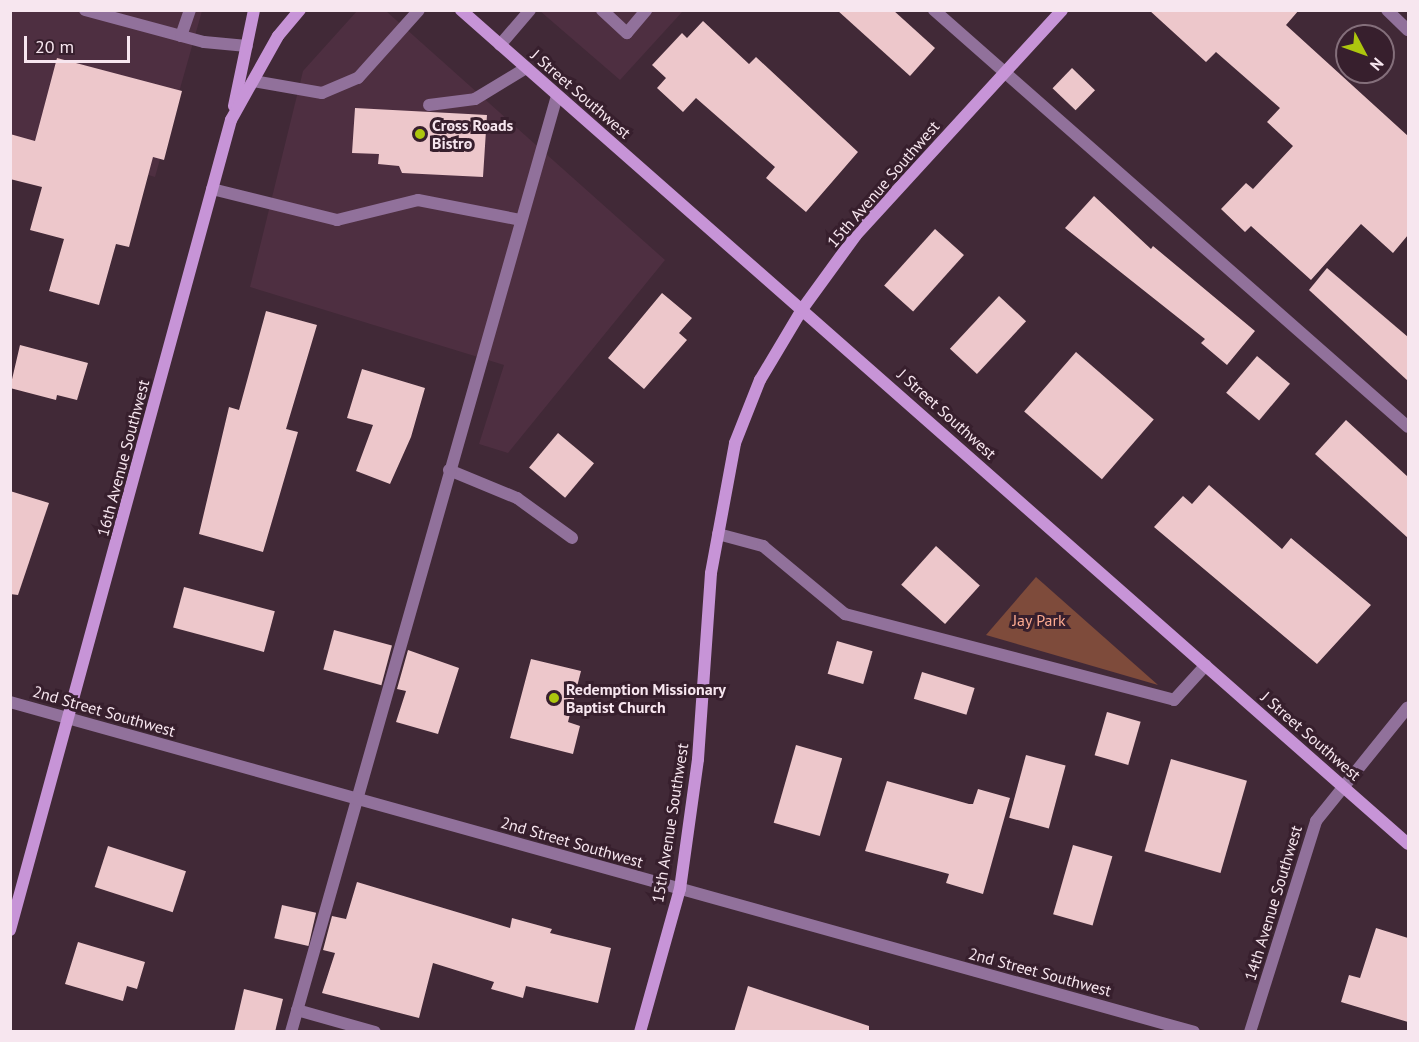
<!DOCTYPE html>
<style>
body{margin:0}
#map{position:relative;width:1419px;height:1042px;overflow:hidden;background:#412937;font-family:"PT Sans",sans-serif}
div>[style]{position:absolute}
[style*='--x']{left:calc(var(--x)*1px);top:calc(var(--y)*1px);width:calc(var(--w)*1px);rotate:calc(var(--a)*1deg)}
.built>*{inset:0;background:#4e2f41}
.green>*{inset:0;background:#7e4b3b}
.building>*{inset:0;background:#edc7cb;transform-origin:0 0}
.lane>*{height:12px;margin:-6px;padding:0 6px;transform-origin:6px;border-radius:6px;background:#91719b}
.street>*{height:12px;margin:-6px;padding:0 6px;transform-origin:6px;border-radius:6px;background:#91719b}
.secondary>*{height:12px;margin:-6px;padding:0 6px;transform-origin:6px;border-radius:6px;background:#c794d7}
.dots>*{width:16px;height:16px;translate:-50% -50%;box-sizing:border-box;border:3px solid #371f2d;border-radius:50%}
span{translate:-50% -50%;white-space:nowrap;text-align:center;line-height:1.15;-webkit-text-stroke:6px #371f2d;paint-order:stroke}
.street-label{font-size:16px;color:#f7e6ef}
.poi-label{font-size:16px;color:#f7e6ef;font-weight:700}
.left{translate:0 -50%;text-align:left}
.park-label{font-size:16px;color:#fcaa91}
.frame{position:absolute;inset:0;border:12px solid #f7e6ef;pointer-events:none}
.north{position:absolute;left:1335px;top:24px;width:60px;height:60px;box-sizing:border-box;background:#371f2d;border:2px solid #846f7b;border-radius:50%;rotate:131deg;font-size:16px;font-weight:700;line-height:24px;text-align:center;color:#f7e6ef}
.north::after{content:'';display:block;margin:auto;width:21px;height:27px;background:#adc60e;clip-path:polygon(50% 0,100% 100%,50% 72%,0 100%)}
.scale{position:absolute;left:24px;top:36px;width:106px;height:27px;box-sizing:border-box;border:3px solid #f7e6ef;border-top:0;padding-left:8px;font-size:18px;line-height:21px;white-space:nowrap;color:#f7e6ef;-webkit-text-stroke:4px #371f2d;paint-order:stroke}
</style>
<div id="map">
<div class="built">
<i style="clip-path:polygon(10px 11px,202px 11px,155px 177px,11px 135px)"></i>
<i style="clip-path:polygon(357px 11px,386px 11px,665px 260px,508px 453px,479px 444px,504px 365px,250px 287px,303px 71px)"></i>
<i style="clip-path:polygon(540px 11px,683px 11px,620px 80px)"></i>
</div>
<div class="green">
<i style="clip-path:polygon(1036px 577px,1158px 685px,986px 635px)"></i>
</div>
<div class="building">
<i style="clip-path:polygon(837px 10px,893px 10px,935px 48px,910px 76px)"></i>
<i style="clip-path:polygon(1149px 10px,1299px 10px,1286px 25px,1408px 136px,1408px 235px,1393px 253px,1361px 224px,1311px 280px,1251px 226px,1245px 232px,1221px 209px,1246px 183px,1253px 189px,1293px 146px,1267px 122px,1280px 108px,1216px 52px,1206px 62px)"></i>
<i style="clip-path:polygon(703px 21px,749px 64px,756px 57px,858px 152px,806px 212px,766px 178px,775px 167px,696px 98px,683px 112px,657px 88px,666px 78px,652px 65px,682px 33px,687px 38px)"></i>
<i style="clip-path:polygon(57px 58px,182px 91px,164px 160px,153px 157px,129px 247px,116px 244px,99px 305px,49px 291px,64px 239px,30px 230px,42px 187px,10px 179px,10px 134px,35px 141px)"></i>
<i style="left:1072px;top:68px;width:32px;height:28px;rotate:44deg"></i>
<i style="clip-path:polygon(355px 108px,487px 115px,483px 177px,402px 173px,399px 166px,378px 164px,379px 154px,352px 153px)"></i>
<i style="clip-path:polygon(1094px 196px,1151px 249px,1153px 246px,1255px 331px,1227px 365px,1201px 343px,1205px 339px,1065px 228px)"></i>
<i style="left:935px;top:229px;width:39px;height:76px;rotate:42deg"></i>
<i style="clip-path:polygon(1327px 268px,1408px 337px,1408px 381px,1309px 290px)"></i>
<i style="clip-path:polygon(662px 293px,692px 318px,679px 333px,687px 340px,644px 389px,608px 358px)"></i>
<i style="left:999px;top:296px;width:37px;height:72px;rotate:43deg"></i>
<i style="clip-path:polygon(266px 311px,317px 325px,286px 429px,298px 432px,263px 552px,199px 534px,229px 407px,239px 410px)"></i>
<i style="clip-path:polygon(20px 345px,88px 363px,77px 400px,57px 395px,56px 400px,10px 388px)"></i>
<i style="left:1076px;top:352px;width:103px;height:79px;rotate:41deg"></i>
<i style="left:1257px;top:356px;width:43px;height:48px;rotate:40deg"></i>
<i style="clip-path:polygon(362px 369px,425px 388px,411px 437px,390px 484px,356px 471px,373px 425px,347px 418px)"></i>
<i style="clip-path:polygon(1346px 420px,1408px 477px,1408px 538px,1315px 454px)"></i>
<i style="left:558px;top:433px;width:47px;height:45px;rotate:40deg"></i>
<i style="clip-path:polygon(1209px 485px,1282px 549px,1291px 538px,1371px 605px,1317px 664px,1154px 527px,1183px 496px,1192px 504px)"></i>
<i style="clip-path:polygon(10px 491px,49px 503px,18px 595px,10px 594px)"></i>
<i style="left:936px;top:546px;width:59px;height:52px;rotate:42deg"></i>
<i style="left:184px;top:587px;width:94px;height:42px;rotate:15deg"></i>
<i style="left:334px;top:630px;width:60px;height:41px;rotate:15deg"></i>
<i style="left:837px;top:641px;width:37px;height:34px;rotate:16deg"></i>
<i style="clip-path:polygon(408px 650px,459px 668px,438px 734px,396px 722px,406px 691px,397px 689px)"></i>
<i style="clip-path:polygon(531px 659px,581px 671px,568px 722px,580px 726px,573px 754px,510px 738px)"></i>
<i style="left:922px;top:672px;width:55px;height:28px;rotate:17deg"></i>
<i style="left:1107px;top:712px;width:35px;height:45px;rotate:16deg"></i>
<i style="left:796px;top:745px;width:48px;height:81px;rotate:16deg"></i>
<i style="left:1026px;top:755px;width:41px;height:65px;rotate:15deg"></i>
<i style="left:1171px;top:759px;width:79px;height:96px;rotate:16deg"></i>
<i style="clip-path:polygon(887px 781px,969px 804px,973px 804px,978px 789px,1010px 798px,983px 894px,946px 883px,949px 874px,865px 851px)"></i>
<i style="left:1073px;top:845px;width:41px;height:72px;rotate:16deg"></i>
<i style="left:108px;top:846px;width:82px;height:43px;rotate:18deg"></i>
<i style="clip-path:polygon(357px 882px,510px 928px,512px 918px,552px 929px,550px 933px,611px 948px,598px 1003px,526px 986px,523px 998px,491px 989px,494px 982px,433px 963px,419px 1018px,322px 993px,335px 953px,323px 950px,332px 916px,346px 919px)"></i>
<i style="left:282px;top:905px;width:35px;height:34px;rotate:13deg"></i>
<i style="clip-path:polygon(1376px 928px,1408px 938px,1408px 1022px,1341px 1002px,1349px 975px,1360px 978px)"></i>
<i style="clip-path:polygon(78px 942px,145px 962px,137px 989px,127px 986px,123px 1001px,65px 984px)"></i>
<i style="clip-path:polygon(748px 986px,869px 1026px,869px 1032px,734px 1032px)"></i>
<i style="clip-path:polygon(244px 989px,283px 999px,275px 1032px,234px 1032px)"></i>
</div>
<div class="lane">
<i style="--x:85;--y:10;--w:123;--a:15.1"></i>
<i style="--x:204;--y:42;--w:43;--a:5.3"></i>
<i style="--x:602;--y:10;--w:34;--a:43"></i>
<i style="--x:627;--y:33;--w:30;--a:-50"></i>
<i style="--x:934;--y:10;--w:631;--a:41.34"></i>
<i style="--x:181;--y:36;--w:28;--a:-71"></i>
<i style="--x:500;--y:45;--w:46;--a:-49.4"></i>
<i style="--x:253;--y:81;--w:70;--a:9.9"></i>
<i style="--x:322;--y:93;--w:39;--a:-23"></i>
<i style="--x:358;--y:78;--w:91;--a:-48.1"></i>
<i style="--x:429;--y:105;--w:46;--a:-7.4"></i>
<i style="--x:475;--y:99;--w:60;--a:-31.3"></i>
<i style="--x:212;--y:189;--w:129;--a:13.9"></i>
<i style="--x:337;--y:220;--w:83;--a:-13.9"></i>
<i style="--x:418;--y:200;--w:105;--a:11"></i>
<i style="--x:449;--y:470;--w:74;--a:22.4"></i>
<i style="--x:517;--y:498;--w:68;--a:36"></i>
<i style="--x:718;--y:534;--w:47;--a:14.9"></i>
<i style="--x:763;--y:546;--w:107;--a:39.7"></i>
<i style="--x:845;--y:614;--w:340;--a:14.6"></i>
<i style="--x:1174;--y:700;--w:47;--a:-47.6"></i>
<i style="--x:297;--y:1010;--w:81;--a:15.8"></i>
<i style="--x:291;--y:1032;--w:973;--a:-74.14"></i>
</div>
<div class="street">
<i style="--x:1387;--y:10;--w:29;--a:44"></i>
<i style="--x:10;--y:702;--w:1229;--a:15.57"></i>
<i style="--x:1250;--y:1032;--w:221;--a:-72.6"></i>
<i style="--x:1316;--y:821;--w:146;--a:-51.1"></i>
</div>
<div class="secondary">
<i style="--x:461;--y:10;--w:1262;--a:41.37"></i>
<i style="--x:234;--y:106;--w:98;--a:-78.2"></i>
<i style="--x:10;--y:930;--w:840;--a:-74.74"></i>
<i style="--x:231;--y:120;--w:96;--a:-60.8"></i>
<i style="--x:278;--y:36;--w:34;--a:-50"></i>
<i style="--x:640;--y:1032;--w:148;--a:-74.4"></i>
<i style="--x:680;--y:889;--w:131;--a:-82.1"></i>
<i style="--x:698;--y:759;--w:186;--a:-86"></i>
<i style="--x:711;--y:573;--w:132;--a:-79.5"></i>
<i style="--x:735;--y:443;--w:68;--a:-68.4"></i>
<i style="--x:760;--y:380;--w:84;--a:-59.2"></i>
<i style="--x:803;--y:308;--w:90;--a:-54"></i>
<i style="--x:856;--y:235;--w:305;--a:-47.5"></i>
</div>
<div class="dots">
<i style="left:420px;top:134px;background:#adc60e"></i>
<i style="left:554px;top:698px;background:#adc60e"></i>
</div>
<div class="street-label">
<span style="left:581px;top:94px;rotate:41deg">J Street Southwest</span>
<span style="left:883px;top:184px;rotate:-49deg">15th Avenue Southwest</span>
<span style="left:947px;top:414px;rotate:42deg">J Street Southwest</span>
<span style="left:123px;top:458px;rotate:-75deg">16th Avenue Southwest</span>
<span style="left:104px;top:711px;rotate:16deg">2nd Street Southwest</span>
<span style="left:1311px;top:736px;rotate:41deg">J Street Southwest</span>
<span style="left:670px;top:823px;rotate:-81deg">15th Avenue Southwest</span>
<span style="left:572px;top:842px;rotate:16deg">2nd Street Southwest</span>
<span style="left:1273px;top:903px;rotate:-73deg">14th Avenue Southwest</span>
<span style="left:1040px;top:972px;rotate:15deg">2nd Street Southwest</span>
</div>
<div class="poi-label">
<span class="left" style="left:432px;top:134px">Cross Roads<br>Bistro</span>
<span class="left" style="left:566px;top:698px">Redemption Missionary<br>Baptist Church</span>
</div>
<div class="park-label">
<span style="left:1039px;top:620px">Jay Park</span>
</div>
<div class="frame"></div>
<div class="north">N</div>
<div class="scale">20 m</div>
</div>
